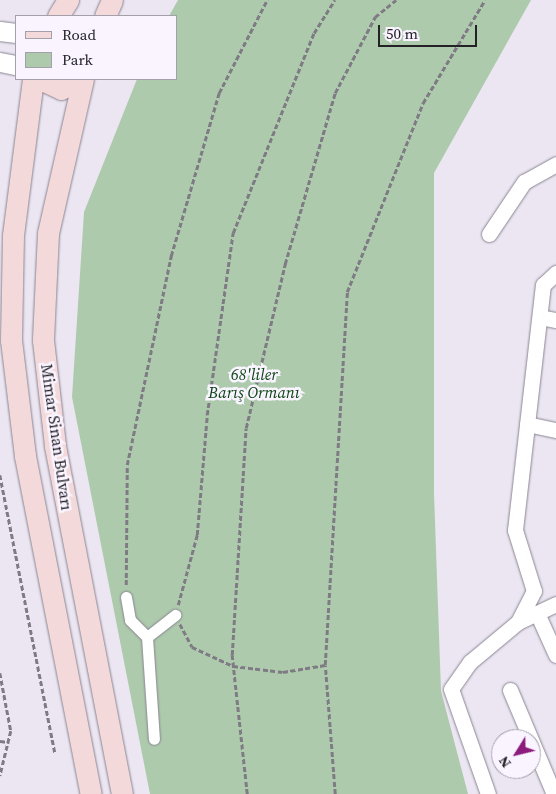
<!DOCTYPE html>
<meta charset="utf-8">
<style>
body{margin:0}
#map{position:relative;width:556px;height:794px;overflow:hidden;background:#ece6f3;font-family:"Source Serif 4",serif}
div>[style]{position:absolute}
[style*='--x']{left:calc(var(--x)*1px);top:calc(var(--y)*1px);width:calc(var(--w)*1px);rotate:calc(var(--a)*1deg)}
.green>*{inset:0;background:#adcbac}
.path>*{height:2.5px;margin-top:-1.25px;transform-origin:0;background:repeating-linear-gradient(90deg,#7f7b84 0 5px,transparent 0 7.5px)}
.roads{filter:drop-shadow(0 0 1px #8b8592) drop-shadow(0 0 1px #8b8592)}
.pedestrian>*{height:11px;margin:-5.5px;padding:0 5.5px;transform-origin:5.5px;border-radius:5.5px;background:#fff}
.minor>*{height:15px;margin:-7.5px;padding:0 7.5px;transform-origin:7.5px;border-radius:7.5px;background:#fff}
.tertiary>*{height:19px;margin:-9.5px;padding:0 9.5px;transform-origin:9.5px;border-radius:9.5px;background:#fff}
.secondary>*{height:21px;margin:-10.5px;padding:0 10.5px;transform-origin:10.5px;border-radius:10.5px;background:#f3d9da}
span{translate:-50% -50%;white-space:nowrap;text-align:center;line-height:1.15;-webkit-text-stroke:5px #f9f4ff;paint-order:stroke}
.park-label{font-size:16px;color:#0a4512;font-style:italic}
.street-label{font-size:16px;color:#242227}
.legend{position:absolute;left:15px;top:15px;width:162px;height:65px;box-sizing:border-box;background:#f9f4ff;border:1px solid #a4a0a9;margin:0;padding:6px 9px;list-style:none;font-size:15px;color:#242227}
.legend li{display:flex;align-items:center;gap:10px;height:25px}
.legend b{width:25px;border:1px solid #a4a0a9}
.north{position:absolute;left:491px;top:729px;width:50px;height:50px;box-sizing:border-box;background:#f9f4ff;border:1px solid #a4a0a9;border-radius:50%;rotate:234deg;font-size:14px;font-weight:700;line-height:20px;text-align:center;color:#242227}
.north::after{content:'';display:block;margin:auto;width:18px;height:22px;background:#8d1b7d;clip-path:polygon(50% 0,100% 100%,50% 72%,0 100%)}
.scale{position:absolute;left:378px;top:25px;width:99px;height:22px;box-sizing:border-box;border:2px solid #242227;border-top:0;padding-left:6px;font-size:15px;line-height:18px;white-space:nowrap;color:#242227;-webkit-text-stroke:4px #f9f4ff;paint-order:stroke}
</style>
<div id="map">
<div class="green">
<i style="clip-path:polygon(178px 0,531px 0,434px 173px,434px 493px,441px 691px,468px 794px,150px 794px,72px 397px,84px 212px,137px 79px,176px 79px,176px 16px,169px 16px)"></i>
</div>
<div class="path">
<i style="--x:0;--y:475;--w:283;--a:78.8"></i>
<i style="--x:126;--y:585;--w:120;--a:-89.5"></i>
<i style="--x:127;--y:465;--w:214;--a:-78.1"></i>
<i style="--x:171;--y:256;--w:170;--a:-73.6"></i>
<i style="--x:219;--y:93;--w:105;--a:-62.7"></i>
<i style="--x:178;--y:605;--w:73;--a:-74.8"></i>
<i style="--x:197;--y:535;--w:120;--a:-85.2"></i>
<i style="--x:207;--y:415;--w:184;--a:-81.9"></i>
<i style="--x:233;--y:233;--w:216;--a:-68"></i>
<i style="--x:314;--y:33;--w:39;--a:-58"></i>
<i style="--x:180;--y:624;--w:26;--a:62"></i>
<i style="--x:192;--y:647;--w:45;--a:24.9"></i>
<i style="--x:233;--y:666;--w:50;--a:6.8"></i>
<i style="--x:283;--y:672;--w:43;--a:-9.5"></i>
<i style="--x:0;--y:673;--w:59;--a:79.3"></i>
<i style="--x:11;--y:731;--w:46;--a:103.7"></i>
<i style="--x:0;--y:741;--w:8;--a:7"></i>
<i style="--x:247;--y:794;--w:140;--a:-96.2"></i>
<i style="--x:232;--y:655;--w:227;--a:-86.5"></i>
<i style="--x:246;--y:428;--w:169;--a:-76.6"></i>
<i style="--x:285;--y:264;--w:178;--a:-73.7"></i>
<i style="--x:335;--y:93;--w:86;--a:-62.2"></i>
<i style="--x:375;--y:17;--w:27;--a:-39"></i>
<i style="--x:335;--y:794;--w:129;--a:-94.4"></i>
<i style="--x:325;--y:665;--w:374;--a:-86.6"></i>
<i style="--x:347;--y:292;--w:204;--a:-68.1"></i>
<i style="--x:423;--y:103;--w:120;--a:-59"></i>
</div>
<div class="roads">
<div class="pedestrian">
<i style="--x:126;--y:597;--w:23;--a:80"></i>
<i style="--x:130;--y:620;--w:24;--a:45"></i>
<i style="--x:147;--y:637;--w:102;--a:86.1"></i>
<i style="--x:147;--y:637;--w:36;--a:-38"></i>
</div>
<div class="minor">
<i style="--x:489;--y:234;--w:63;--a:-56.1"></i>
<i style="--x:524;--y:182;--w:37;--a:-29"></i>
<i style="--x:540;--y:317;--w:16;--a:11"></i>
<i style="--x:527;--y:424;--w:30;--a:12"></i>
<i style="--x:537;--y:613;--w:46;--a:65.7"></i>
<i style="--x:518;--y:622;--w:35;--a:-63"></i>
<i style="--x:534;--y:591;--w:64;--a:-107.3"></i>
<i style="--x:515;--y:530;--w:247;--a:-83.5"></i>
<i style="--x:543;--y:285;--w:18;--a:-43"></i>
<i style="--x:510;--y:690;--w:113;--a:67.1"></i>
<i style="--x:488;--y:794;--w:111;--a:-109.4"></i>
<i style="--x:451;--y:689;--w:33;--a:-55"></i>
<i style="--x:470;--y:662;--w:62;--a:-39.8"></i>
<i style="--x:518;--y:622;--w:42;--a:-25.3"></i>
</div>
<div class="tertiary">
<i style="--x:0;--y:31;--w:16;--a:7"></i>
<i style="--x:0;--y:62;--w:16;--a:11"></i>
</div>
<div class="secondary">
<i style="--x:58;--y:16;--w:19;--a:-58"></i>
<i style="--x:105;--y:16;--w:17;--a:-66"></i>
<i style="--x:33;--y:79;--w:157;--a:97.3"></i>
<i style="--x:13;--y:235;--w:105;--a:91.1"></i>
<i style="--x:11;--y:340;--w:117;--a:83.1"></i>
<i style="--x:25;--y:456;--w:344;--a:79"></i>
<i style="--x:40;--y:79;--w:23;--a:25"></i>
<i style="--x:61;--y:89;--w:22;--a:-27"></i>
<i style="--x:83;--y:79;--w:158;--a:102.8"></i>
<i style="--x:48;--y:233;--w:107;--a:92.7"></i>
<i style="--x:43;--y:340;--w:107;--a:83.5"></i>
<i style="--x:55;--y:446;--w:354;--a:79.1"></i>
</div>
</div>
<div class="park-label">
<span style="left:254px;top:383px">68'liler<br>Barış Ormanı</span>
</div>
<div class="street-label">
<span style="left:57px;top:437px;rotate:82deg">Mimar Sinan Bulvarı</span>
</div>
<ul class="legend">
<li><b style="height:6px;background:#f3d9da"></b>Road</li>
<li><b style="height:14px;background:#adcbac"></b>Park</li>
</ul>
<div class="north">N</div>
<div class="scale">50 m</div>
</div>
